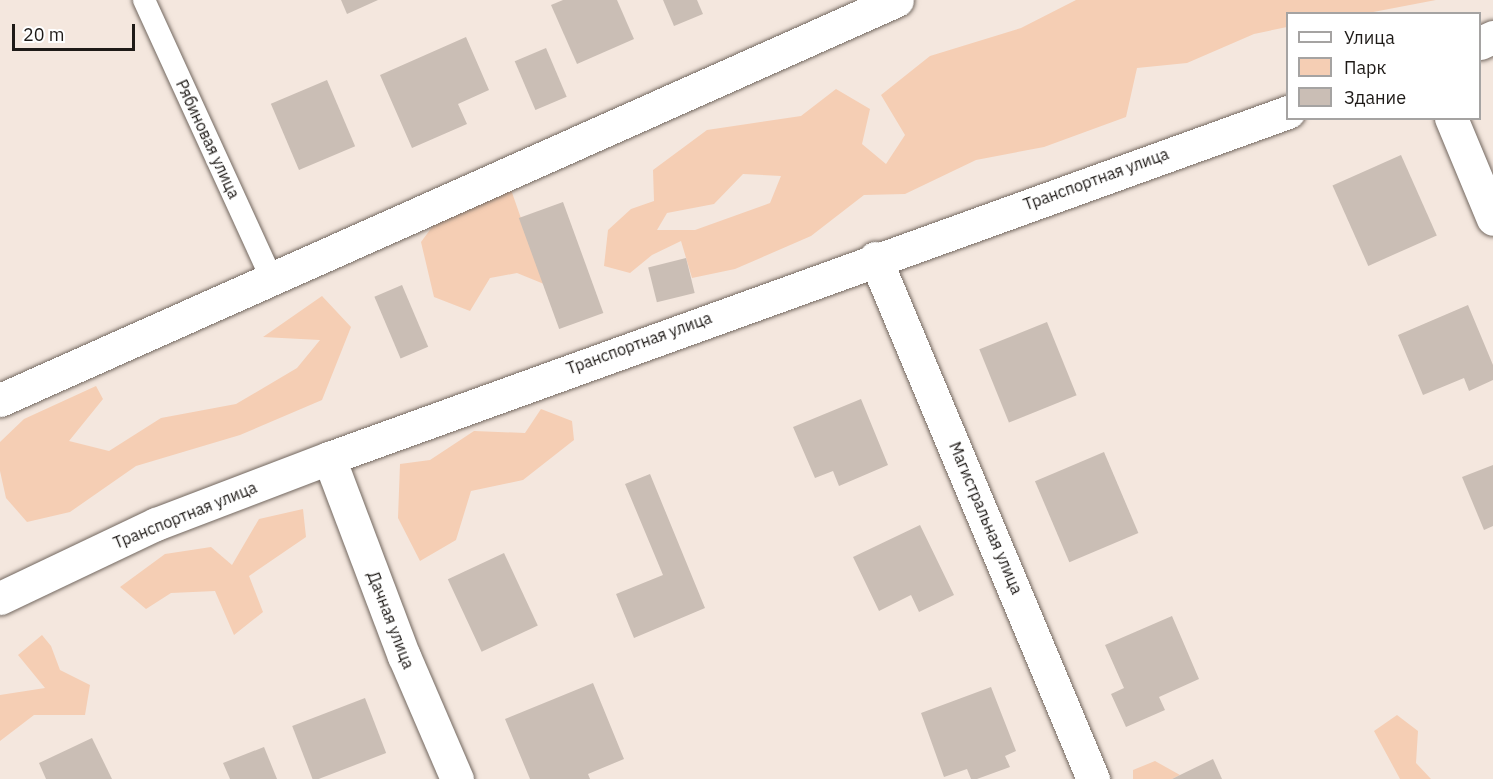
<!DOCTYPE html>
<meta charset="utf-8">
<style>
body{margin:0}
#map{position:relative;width:1493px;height:779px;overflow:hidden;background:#f4e7de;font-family:"IBM Plex Sans",sans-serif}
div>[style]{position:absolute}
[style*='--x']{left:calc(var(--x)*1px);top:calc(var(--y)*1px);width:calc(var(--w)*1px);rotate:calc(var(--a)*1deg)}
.green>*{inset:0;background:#f5ceb4}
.building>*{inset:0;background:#cabeb5;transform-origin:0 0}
.roads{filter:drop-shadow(0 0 2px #72675f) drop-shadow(0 0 2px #72675f)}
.lane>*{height:22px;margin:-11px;padding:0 11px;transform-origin:11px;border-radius:11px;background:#fff}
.street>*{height:33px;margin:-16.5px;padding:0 16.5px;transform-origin:16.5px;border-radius:16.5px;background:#fff}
span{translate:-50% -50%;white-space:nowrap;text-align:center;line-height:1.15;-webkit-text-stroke:4.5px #fff;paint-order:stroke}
.street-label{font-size:16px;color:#1e1a17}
.legend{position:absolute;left:1286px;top:12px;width:195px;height:108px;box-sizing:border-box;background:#fff;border:2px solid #a5a3a2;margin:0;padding:8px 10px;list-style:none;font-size:18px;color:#1e1a17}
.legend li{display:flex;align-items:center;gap:12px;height:30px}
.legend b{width:30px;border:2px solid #a5a3a2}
.scale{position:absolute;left:12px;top:24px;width:123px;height:27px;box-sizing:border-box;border:3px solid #1e1a17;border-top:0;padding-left:8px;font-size:18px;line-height:21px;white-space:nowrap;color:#1e1a17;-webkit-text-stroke:4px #fff;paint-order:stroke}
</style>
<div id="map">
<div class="green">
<i style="clip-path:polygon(evenodd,1076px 0,1436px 0,1368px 13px,1288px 14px,1287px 27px,1254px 34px,1187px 63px,1137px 68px,1126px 117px,1044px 147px,976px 160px,905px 194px,864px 195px,811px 236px,735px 269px,692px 278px,681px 241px,652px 255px,630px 273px,604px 266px,608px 230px,631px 209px,654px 201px,653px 170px,707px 130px,801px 116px,836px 89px,870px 109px,862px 144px,886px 164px,905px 135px,881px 95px,930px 56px,1021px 28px,1076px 0,743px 174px,781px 176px,770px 203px,695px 230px,657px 230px,667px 213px,714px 204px,743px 174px)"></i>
<i style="clip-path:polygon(509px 184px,544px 284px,517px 273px,490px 278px,470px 311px,434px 297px,421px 242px,446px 208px)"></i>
<i style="clip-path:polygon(322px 296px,351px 327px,322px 400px,240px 435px,136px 466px,70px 512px,27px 522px,6px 498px,0 471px,0 442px,24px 419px,96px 386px,103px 399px,69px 441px,109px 451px,161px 418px,236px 404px,297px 368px,320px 340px,263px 337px)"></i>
<i style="clip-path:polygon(541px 409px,572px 421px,574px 440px,523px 480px,471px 491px,456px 540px,420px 561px,398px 518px,400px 464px,430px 460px,474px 431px,525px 433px)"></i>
<i style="clip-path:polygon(303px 509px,306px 537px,249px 576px,263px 612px,234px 635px,215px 591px,171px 593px,146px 609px,120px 587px,165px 554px,211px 547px,232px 565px,259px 519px)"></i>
<i style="clip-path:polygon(42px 635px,51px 646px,60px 670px,90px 685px,85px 715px,34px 715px,0 741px,0 695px,45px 688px,18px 655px)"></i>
<i style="clip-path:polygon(1397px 715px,1418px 731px,1416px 763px,1431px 779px,1400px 779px,1374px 731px)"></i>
<i style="clip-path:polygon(1155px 761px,1180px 775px,1172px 779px,1133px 779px,1133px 770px)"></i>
</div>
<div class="building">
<i style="clip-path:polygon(341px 0,378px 0,347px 14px)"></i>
<i style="clip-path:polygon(563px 0,617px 0,634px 39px,577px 64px,551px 5px)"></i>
<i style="clip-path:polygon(663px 0,697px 0,703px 14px,674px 26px)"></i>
<i style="clip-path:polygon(466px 37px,489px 90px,458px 104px,467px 124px,412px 148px,380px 75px)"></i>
<i style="left:546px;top:48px;width:53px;height:34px;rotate:67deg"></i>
<i style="left:327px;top:80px;width:72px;height:61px;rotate:67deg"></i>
<i style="left:1401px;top:155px;width:88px;height:75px;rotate:66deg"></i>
<i style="left:563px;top:202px;width:118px;height:47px;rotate:70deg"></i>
<i style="left:686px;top:258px;width:36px;height:39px;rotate:76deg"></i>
<i style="left:402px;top:285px;width:67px;height:30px;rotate:67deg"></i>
<i style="clip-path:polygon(1468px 305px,1493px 365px,1493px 380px,1469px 391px,1464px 378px,1423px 395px,1398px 335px)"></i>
<i style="left:1047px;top:322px;width:79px;height:73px;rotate:68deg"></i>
<i style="clip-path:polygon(861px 399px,888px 465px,839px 486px,833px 471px,815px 478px,793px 427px)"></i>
<i style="left:1104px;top:452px;width:88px;height:75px;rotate:67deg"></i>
<i style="clip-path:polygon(1493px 465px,1493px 526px,1484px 530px,1462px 477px)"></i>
<i style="clip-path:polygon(650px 474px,705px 608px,634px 638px,616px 594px,663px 575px,625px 484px)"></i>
<i style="clip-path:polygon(920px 525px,954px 595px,919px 612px,911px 595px,879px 611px,853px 557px)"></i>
<i style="left:504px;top:553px;width:80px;height:62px;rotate:65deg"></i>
<i style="clip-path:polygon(1172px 616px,1199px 679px,1159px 697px,1165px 710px,1126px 727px,1111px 694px,1124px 688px,1105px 645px)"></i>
<i style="clip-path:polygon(593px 683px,624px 759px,588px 774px,590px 779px,530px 779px,505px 719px)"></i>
<i style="clip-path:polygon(991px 687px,1016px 751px,1005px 756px,1010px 767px,977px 779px,971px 779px,967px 769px,944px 777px,921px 713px)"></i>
<i style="left:365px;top:698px;width:59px;height:78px;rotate:69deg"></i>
<i style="clip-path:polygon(92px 738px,112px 779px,46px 779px,39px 763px)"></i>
<i style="clip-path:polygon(264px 747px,277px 779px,230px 779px,223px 763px)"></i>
<i style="clip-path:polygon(1213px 759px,1222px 779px,1172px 779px,1180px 775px)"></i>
</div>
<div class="roads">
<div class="lane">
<i style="--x:144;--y:0;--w:307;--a:65.4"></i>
</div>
<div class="street">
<i style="--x:1480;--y:43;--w:14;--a:-25"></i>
<i style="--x:1451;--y:118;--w:109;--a:67.4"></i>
<i style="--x:875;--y:258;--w:565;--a:67.29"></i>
<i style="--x:0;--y:400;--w:982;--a:-24.03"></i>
<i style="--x:329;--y:458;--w:212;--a:69.3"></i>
<i style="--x:404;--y:656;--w:134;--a:66.7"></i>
<i style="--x:0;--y:598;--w:173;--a:-25.4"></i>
<i style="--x:156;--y:524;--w:185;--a:-20.9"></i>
<i style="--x:329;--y:458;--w:1020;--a:-19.84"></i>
</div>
</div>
<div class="street-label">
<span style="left:208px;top:139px;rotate:65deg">Рябиновая улица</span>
<span style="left:1096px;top:179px;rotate:-20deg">Транспортная улица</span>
<span style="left:639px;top:343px;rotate:-20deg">Транспортная улица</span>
<span style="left:185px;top:515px;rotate:-22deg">Транспортная улица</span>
<span style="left:986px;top:518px;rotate:67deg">Магистральная улица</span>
<span style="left:391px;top:620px;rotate:69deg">Дачная улица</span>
</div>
<ul class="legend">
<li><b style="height:8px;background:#fff"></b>Улица</li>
<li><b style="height:16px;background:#f5ceb4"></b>Парк</li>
<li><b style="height:16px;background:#cabeb5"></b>Здание</li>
</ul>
<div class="scale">20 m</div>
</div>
